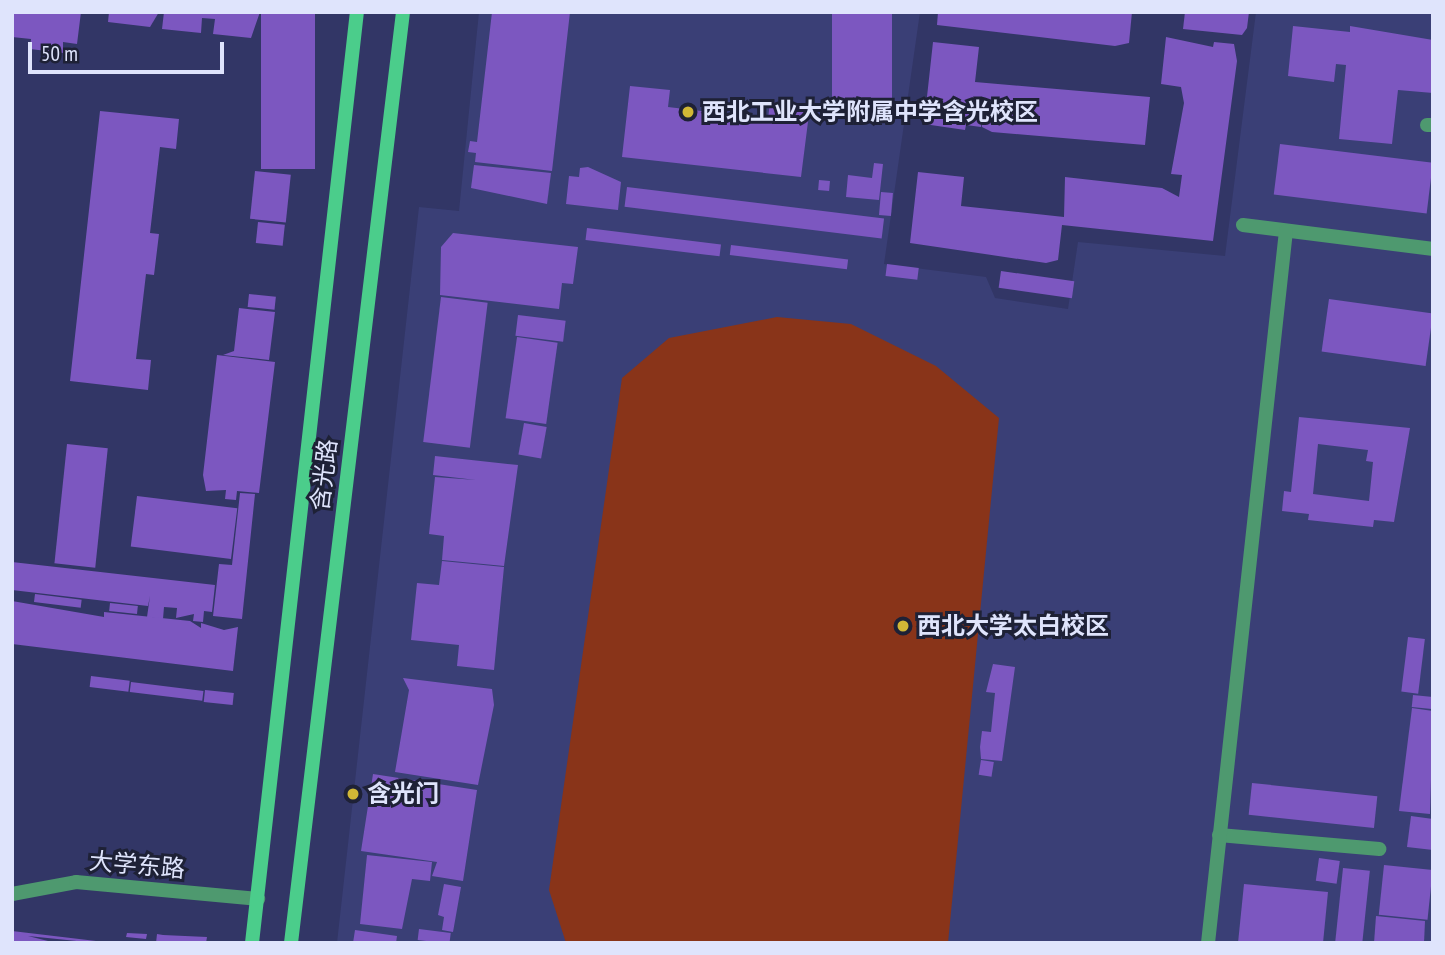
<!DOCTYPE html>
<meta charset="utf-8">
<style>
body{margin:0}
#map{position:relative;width:1445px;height:955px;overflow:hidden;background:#323666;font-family:"PT Sans Narrow","Noto Sans SC",sans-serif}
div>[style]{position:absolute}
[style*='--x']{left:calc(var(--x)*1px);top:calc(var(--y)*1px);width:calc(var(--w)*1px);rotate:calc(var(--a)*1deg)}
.built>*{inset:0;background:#3a3f76}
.green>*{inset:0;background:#893419}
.building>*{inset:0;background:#7c57c0;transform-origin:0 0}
.minor>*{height:14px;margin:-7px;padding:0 7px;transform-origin:7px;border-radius:7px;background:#4e996f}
.secondary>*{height:14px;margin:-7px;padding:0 7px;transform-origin:7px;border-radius:7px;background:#4bcd8b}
.dots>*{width:19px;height:19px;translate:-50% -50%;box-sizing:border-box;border:4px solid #1e2136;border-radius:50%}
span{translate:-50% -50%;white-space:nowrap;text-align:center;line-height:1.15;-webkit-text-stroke:6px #1e2136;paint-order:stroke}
.poi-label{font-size:24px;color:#dfe4fc;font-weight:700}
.left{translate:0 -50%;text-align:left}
.street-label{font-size:24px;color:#dfe4fc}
.frame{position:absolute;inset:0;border:14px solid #dfe4fc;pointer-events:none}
.scale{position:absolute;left:28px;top:42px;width:196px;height:32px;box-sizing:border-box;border:4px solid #dfe4fc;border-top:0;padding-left:9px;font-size:21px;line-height:24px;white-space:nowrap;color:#dfe4fc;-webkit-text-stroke:5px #1e2136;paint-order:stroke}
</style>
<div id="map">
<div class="built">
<i style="clip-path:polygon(479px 12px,920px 12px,884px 264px,986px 277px,995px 298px,1068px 309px,1078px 242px,1225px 256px,1256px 12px,1433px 12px,1433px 943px,337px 943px,419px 207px,459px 211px)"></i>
</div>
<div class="green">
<i style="clip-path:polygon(777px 317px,851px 324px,936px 366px,999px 418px,948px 943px,566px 943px,549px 890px,622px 378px,669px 338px)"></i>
</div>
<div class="building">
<i style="clip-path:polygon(12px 12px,81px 12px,77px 44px,63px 42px,63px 53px,30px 49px,31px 39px,12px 37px)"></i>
<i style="clip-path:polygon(109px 12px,159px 12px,150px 27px,108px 22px)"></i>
<i style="clip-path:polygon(164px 12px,260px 12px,251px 38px,213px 34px,215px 19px,202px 18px,201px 33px,162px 29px)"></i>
<i style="left:261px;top:12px;width:54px;height:157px"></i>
<i style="clip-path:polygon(492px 12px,570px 12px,552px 171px,475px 162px,476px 153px,468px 152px,470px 141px,477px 142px)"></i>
<i style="left:832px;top:12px;width:60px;height:97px"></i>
<i style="clip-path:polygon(938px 12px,1132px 12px,1129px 43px,1115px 46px,937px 25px)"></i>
<i style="clip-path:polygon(1185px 12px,1249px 12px,1247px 28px,1242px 35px,1183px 29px)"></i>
<i style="clip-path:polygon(1293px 26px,1350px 32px,1350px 26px,1433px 40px,1433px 93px,1398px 90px,1392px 144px,1339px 139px,1346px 65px,1336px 64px,1334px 82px,1288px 76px)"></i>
<i style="clip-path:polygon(1166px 37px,1213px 47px,1214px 42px,1234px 44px,1237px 61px,1213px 241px,1062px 225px,1058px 260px,1046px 263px,910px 243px,918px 172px,964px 177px,961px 206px,1064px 217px,1065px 177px,1162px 188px,1179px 197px,1182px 175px,1171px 174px,1184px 103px,1181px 87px,1161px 84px)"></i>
<i style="clip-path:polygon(933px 42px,979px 47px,975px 82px,1150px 97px,1145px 145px,992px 132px,982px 127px,982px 116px,981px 127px,966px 125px,965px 130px,924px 124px)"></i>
<i style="clip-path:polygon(630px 86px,670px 90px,668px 107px,768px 119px,770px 102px,810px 106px,801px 177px,622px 157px)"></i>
<i style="clip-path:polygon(100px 111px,179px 119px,176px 149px,160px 147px,150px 233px,159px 234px,154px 275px,146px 274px,136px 359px,151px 360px,148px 390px,70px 381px)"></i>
<i style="left:1280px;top:144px;width:154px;height:51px;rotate:7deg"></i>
<i style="clip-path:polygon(874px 163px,883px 164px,879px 200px,846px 197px,848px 175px,872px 178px)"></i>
<i style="clip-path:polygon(474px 165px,551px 173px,547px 204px,471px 188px)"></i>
<i style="clip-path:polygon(588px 167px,621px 182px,618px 210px,566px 204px,569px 176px,579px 177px,580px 168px)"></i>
<i style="left:255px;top:171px;width:36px;height:48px;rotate:6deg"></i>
<i style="left:819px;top:180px;width:11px;height:10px;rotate:5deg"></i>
<i style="left:627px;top:187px;width:259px;height:20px;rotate:7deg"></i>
<i style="left:881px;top:192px;width:12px;height:23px;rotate:5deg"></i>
<i style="left:258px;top:222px;width:27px;height:21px;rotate:6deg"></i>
<i style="left:587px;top:228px;width:135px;height:12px;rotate:7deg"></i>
<i style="clip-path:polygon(453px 233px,578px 247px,573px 284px,562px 283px,559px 309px,440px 295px,441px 247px)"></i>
<i style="left:731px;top:245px;width:118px;height:10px;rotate:7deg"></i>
<i style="left:887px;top:264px;width:32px;height:12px;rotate:7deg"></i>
<i style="left:1001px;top:271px;width:74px;height:17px;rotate:8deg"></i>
<i style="left:249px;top:294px;width:27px;height:13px;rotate:6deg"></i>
<i style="left:441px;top:297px;width:47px;height:146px;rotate:7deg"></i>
<i style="left:1329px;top:299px;width:105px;height:53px;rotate:8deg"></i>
<i style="clip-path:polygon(239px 308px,275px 312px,269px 360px,223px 355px,234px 351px)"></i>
<i style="left:518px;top:315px;width:48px;height:21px;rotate:7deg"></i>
<i style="left:517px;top:337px;width:41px;height:82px;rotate:8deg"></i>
<i style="clip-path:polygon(217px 355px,275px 362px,259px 493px,237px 491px,236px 500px,225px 499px,226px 490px,206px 491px,203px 475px)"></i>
<i style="clip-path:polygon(evenodd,1299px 417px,1410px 428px,1394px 522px,1374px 520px,1373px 527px,1308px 520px,1309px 514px,1282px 511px,1284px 491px,1291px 492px,1299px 417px,1318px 444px,1368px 450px,1366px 461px,1373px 462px,1369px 501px,1313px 494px,1318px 444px)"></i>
<i style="left:524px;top:423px;width:23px;height:32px;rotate:10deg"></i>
<i style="left:67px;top:444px;width:41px;height:120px;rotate:6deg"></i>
<i style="clip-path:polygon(435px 456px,518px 465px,504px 566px,442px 560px,444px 536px,429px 534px,435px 477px,476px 480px,433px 475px)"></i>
<i style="clip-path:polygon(240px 493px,255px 494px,242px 619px,213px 616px,219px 564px,232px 565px)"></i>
<i style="left:137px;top:496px;width:101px;height:51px;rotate:7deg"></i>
<i style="clip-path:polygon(442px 561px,504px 567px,494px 670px,457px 666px,459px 645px,411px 640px,417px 583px,439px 585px)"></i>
<i style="clip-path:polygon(12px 562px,215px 585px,212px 612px,204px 611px,203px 622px,193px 621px,194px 614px,176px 618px,177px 608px,164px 607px,163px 619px,147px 617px,150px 596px,148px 606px,12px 590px)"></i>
<i style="left:35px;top:594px;width:47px;height:8px;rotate:7deg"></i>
<i style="clip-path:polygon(12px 601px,104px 617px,104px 612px,190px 621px,201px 628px,201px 623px,224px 630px,238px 627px,233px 671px,12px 644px)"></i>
<i style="left:110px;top:603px;width:28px;height:8px;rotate:6deg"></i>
<i style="left:1408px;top:637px;width:17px;height:55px;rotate:7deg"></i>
<i style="clip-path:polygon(993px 664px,1015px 667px,1002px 761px,981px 759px,980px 747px,982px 731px,991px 732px,995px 693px,986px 692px)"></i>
<i style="left:91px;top:676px;width:39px;height:11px;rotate:7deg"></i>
<i style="clip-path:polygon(403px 678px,492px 689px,494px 705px,478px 785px,395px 772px,409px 690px)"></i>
<i style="left:131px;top:682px;width:73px;height:10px;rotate:7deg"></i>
<i style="left:205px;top:690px;width:29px;height:12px;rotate:6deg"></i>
<i style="left:1413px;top:695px;width:20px;height:12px;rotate:6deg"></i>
<i style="clip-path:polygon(1412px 708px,1433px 711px,1430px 814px,1399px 811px)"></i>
<i style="left:981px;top:760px;width:13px;height:15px;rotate:9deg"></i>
<i style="clip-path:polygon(373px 774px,477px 790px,463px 881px,432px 876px,437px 862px,361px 851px)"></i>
<i style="left:1252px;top:783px;width:126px;height:32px;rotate:6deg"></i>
<i style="clip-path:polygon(1411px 816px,1433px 819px,1433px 850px,1407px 847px)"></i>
<i style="clip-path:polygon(367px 855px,432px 862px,430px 881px,412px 879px,402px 929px,360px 924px)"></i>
<i style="left:1319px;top:858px;width:21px;height:23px;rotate:8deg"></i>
<i style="left:1384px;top:865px;width:49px;height:50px;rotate:6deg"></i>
<i style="left:1343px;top:868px;width:27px;height:75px;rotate:6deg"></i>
<i style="clip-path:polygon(444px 884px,461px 887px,453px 932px,442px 930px,444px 917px,438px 915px)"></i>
<i style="clip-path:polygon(1244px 884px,1328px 892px,1323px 943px,1238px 943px)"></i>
<i style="clip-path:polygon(1376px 916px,1425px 921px,1424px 943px,1374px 943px)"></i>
<i style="left:419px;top:929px;width:32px;height:11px;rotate:7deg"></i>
<i style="clip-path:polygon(355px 930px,397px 936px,396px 943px,353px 943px)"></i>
<i style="clip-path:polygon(12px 931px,96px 941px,96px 943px,28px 936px,56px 943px,12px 943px)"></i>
<i style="clip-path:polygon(127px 933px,147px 934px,146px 939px,126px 937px)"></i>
<i style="clip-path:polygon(157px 934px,163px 935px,207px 937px,206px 943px,156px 943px)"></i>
</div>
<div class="minor">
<i style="--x:1427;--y:125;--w:6;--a:0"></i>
<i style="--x:1243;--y:225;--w:192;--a:7.2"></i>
<i style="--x:1219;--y:835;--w:161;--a:5"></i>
<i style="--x:12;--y:894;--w:65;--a:-10.6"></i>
<i style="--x:76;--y:882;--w:183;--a:5.3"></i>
<i style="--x:1208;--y:943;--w:716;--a:-83.75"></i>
</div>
<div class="secondary">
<i style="--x:252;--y:943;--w:937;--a:-83.57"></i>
<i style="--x:291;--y:943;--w:938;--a:-83.14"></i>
</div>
<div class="dots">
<i style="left:688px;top:112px;background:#d1b736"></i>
<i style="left:903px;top:626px;background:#d1b736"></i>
<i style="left:353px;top:794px;background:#d1b736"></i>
</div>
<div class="poi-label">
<span class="left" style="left:702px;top:112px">西北工业大学附属中学含光校区</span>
<span class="left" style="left:917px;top:626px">西北大学太白校区</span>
<span class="left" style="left:367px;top:794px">含光门</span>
</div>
<div class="street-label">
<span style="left:324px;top:475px;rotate:-83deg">含光路</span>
<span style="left:137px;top:865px;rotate:5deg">大学东路</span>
</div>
<div class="frame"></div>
<div class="scale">50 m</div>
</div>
